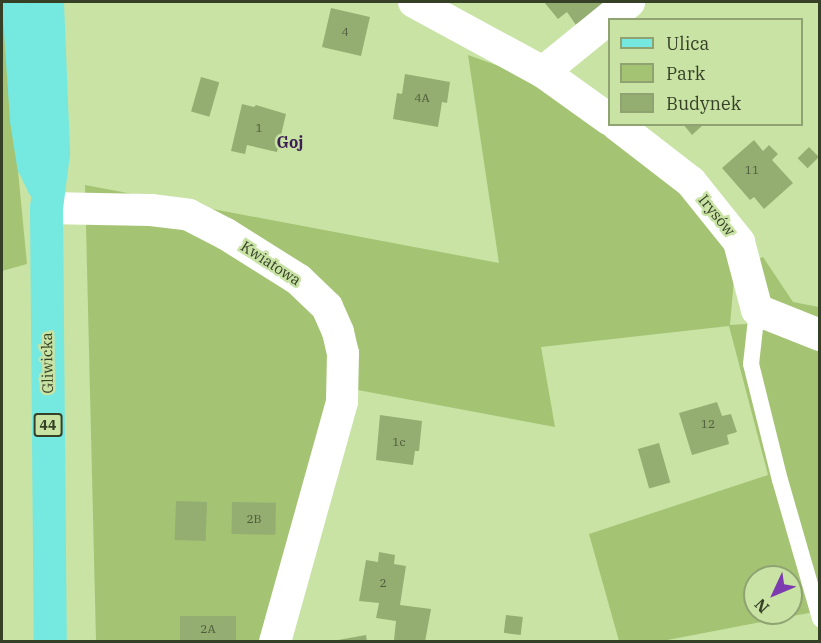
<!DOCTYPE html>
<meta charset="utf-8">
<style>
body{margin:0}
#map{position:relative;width:821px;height:643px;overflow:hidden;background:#c8e3a4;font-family:"IBM Plex Serif",serif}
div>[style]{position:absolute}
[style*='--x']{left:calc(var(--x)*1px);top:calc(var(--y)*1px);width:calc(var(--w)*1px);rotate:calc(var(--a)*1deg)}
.green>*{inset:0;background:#a4c474}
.building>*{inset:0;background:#94ae71;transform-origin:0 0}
.lane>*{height:16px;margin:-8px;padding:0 8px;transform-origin:8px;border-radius:8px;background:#fff}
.street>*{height:32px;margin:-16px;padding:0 16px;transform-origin:16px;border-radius:16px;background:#fff}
.primary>*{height:33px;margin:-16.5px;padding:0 16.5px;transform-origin:16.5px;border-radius:16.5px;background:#75e8e0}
span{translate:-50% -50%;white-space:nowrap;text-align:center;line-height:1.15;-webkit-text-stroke:5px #c8e3a4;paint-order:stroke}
.number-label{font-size:12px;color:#4e5c3a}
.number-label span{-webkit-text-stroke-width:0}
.shield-label span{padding:2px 4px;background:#c8e3a4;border:2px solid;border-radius:4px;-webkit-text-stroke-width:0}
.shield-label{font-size:14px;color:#364027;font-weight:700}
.street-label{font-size:15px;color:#364027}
.neighbourhood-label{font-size:16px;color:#3d1e57;font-weight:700}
.frame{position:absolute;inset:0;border:3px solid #364027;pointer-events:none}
.legend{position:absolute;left:608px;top:18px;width:195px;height:108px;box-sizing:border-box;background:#c8e3a4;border:2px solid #8ea272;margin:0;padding:8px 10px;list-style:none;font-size:18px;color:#364027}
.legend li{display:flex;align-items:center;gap:12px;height:30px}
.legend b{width:30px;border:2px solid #8ea272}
.north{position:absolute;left:743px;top:565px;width:60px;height:60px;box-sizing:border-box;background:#c8e3a4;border:2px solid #8ea272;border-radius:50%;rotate:226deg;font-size:16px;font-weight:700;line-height:24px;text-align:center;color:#364027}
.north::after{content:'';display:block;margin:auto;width:21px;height:27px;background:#7c3baf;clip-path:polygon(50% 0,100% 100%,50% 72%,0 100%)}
</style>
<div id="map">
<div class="green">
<i style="clip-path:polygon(2px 5px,27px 264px,2px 271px)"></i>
<i style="clip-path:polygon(evenodd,468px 55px,521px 74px,619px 136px,716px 222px,734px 279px,730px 325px,762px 323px,756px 260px,763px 257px,793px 302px,819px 307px,819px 611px,662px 641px,619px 641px,589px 534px,768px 475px,729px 326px,541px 347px,555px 427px,331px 385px,270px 641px,96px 641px,85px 185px,499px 263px,468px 55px,755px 577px,791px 577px,791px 613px,755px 613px,755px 577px)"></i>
</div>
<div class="building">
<i style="clip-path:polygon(544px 2px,605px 2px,576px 25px,567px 12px,558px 19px)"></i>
<i style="left:331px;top:8px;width:40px;height:40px;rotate:13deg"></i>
<i style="clip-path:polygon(405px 74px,450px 82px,447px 103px,442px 102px,438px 127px,393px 119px,397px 93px,402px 94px)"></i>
<i style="left:201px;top:77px;width:19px;height:36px;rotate:16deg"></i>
<i style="clip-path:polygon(242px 104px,254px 107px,256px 105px,286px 114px,277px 152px,247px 145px,245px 154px,231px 151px)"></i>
<i style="clip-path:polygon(683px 124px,704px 124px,692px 135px)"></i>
<i style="clip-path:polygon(754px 140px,763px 151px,769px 145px,778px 154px,772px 160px,793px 183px,764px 209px,754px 197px,750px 200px,722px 168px)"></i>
<i style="left:809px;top:147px;width:14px;height:16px;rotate:45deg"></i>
<i style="clip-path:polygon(717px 402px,722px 416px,731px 414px,737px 432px,727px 435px,729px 444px,692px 455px,679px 413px)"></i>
<i style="clip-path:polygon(380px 415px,422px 421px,419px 451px,415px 451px,413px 465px,376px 460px)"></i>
<i style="left:659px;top:443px;width:41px;height:22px;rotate:74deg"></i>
<i style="left:176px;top:501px;width:31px;height:39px;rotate:2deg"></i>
<i style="left:232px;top:502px;width:44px;height:32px;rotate:1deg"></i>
<i style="clip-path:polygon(379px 552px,395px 555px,394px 564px,406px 566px,400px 605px,431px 609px,425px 642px,394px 640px,396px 621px,376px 618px,379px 603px,359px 601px,366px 560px,378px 562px)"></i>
<i style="left:506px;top:615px;width:17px;height:18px;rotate:7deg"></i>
<i style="left:236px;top:616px;width:26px;height:56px;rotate:90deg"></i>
<i style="clip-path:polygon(366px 635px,367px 642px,338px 642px,338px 640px)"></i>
</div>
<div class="lane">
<i style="--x:757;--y:310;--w:54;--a:96.3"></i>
<i style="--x:751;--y:364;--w:120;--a:76"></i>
<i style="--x:780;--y:480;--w:145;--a:73.9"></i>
</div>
<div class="street">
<i style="--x:414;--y:2;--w:147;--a:28.5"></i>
<i style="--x:543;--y:72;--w:82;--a:35.6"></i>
<i style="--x:543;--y:72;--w:111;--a:-39.1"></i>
<i style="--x:616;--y:124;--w:95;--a:37.7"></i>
<i style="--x:691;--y:182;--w:77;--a:51.3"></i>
<i style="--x:739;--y:242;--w:70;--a:75.2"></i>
<i style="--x:757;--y:310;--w:68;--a:21.6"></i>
<i style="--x:46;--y:208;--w:105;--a:1.1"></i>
<i style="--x:151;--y:210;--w:38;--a:7"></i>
<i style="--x:189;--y:215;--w:42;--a:27.2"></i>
<i style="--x:226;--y:234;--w:86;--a:32.2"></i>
<i style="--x:299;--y:280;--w:39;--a:44"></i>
<i style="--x:327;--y:307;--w:27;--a:66"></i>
<i style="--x:338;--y:332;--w:22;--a:77"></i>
<i style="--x:343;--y:353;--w:49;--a:91.2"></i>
<i style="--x:342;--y:402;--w:249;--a:105.6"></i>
</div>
<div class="primary">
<i style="--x:18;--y:2;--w:118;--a:86.1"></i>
<i style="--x:26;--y:120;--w:45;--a:81"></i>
<i style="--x:33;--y:164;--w:23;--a:65"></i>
<i style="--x:47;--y:2;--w:151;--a:87.7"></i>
<i style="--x:53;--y:153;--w:55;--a:97.3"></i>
<i style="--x:46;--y:208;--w:434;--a:89.5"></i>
</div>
<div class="number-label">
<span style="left:345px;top:32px">4</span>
<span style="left:422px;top:98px">4A</span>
<span style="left:259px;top:128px">1</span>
<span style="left:752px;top:170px">11</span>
<span style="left:708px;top:424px">12</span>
<span style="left:399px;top:442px">1c</span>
<span style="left:254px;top:519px">2B</span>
<span style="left:383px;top:583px">2</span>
<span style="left:208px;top:629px">2A</span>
</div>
<div class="shield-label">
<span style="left:48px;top:425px">44</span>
</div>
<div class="street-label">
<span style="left:717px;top:215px;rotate:51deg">Irysów</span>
<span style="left:271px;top:263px;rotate:33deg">Kwiatowa</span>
<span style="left:47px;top:363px;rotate:-91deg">Gliwicka</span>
</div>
<div class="neighbourhood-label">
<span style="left:290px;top:142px">Goj</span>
</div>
<div class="frame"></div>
<ul class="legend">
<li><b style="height:8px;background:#75e8e0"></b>Ulica</li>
<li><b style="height:16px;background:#a4c474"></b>Park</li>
<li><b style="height:16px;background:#94ae71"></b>Budynek</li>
</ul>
<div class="north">N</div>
</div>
